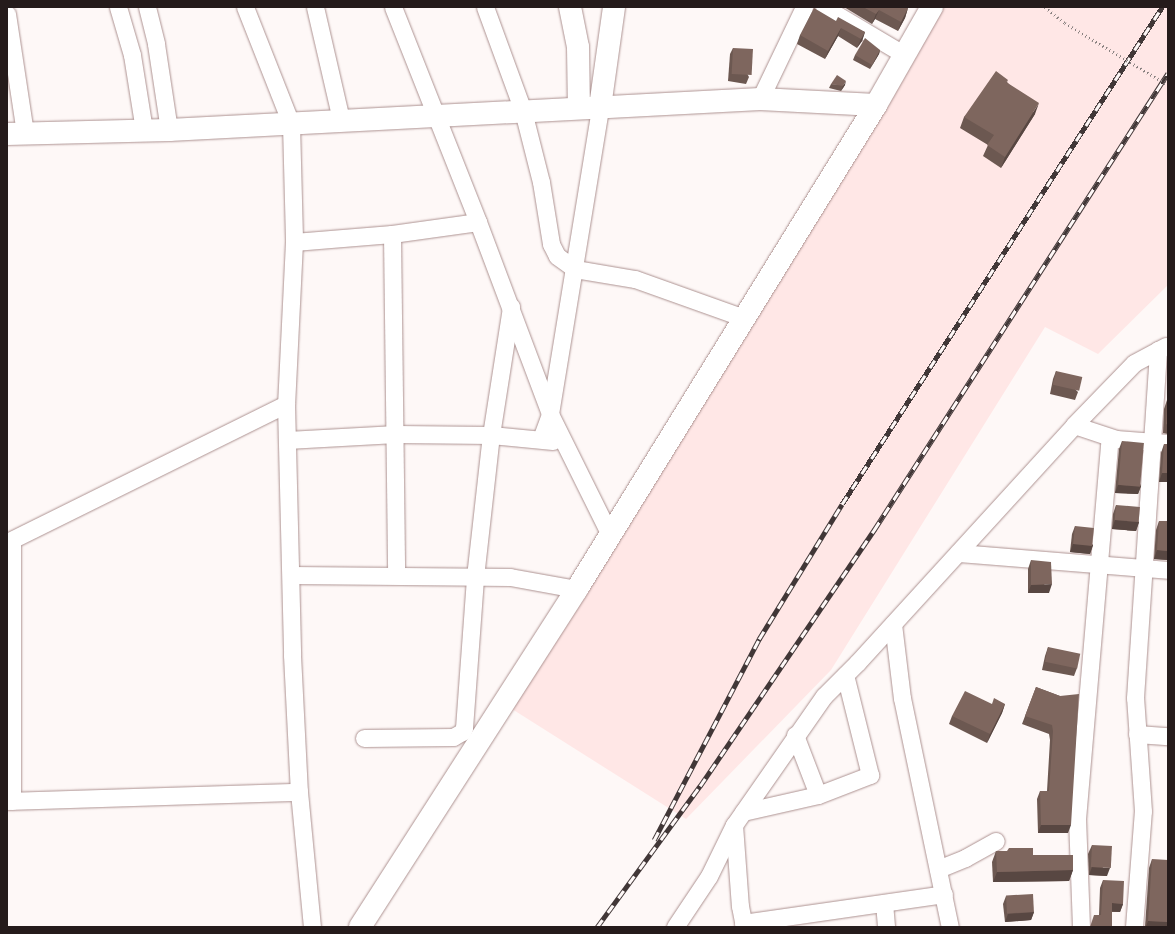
<!DOCTYPE html>
<style>
body{margin:0}
#map{position:relative;width:1175px;height:934px;overflow:hidden;background:#fef8f7;font-family:"Public Sans",sans-serif}
div>[style]{position:absolute}
[style*='--x']{left:calc(var(--x)*1px);top:calc(var(--y)*1px);width:calc(var(--w)*1px);rotate:calc(var(--a)*1deg)}
.built>*{inset:0;background:#ffe7e6}
.path>*{height:2.5px;margin-top:-1.25px;transform-origin:0;background:repeating-linear-gradient(90deg,#8a8281 0 1px,transparent 0 4px)}
.roads{filter:drop-shadow(0 0 1px #ad9291) drop-shadow(0 0 1px #ad9291)}
.street>*{height:17px;margin:-8.5px;padding:0 8.5px;transform-origin:8.5px;border-radius:8.5px;background:#fff}
.secondary>*{height:22px;margin:-11px;padding:0 11px;transform-origin:11px;border-radius:11px;background:#fff}
.rail>*{height:4.5px;margin-top:-2.25px;transform-origin:0;background:repeating-linear-gradient(90deg,#fef8f7 0 9px,#413737 0 18px);box-sizing:border-box;border-block:1px solid #413737}
.path-bridge>*{height:2.5px;margin-top:-1.25px;transform-origin:0;background:repeating-linear-gradient(90deg,#8a8281 0 1px,transparent 0 4px)}
.wall>*{inset:0;background:#6c5851}
.shaded-wall>*{inset:0;background:#584742}
.building>*{inset:0;background:#7e665e;transform-origin:0 0}
span{translate:-50% -50%;white-space:nowrap;text-align:center;line-height:1.15;-webkit-text-stroke:3.5px #fef8f7;paint-order:stroke}
.frame{position:absolute;inset:0;border:8px solid #251b1b;pointer-events:none}
</style>
<div id="map">
<div class="built">
<i style="clip-path:polygon(942px 7px,1168px 7px,1168px 285px,1098px 354px,1045px 327px,831px 670px,686px 819px,512px 709px)"></i>
</div>
<div class="path">
<i style="--x:1045;--y:7;--w:26;--a:39"></i>
</div>
<div class="roads">
<div class="street">
<i style="--x:118;--y:7;--w:50;--a:73.7"></i>
<i style="--x:132;--y:55;--w:76;--a:80.9"></i>
<i style="--x:147;--y:7;--w:38;--a:76"></i>
<i style="--x:156;--y:44;--w:87;--a:81.4"></i>
<i style="--x:245;--y:7;--w:126;--a:68.5"></i>
<i style="--x:291;--y:124;--w:118;--a:88.5"></i>
<i style="--x:294;--y:242;--w:162;--a:92.8"></i>
<i style="--x:286;--y:404;--w:251;--a:88.6"></i>
<i style="--x:292;--y:655;--w:137;--a:87.1"></i>
<i style="--x:299;--y:792;--w:136;--a:84.5"></i>
<i style="--x:315;--y:7;--w:116;--a:77"></i>
<i style="--x:393;--y:7;--w:231;--a:68.4"></i>
<i style="--x:478;--y:222;--w:205;--a:69.4"></i>
<i style="--x:550;--y:414;--w:135;--a:63.6"></i>
<i style="--x:485;--y:7;--w:111;--a:69.9"></i>
<i style="--x:523;--y:111;--w:73;--a:75.8"></i>
<i style="--x:541;--y:182;--w:63;--a:80.8"></i>
<i style="--x:551;--y:244;--w:13;--a:63"></i>
<i style="--x:557;--y:256;--w:22;--a:36"></i>
<i style="--x:575;--y:269;--w:61;--a:9.5"></i>
<i style="--x:635;--y:279;--w:116;--a:19.7"></i>
<i style="--x:824;--y:7;--w:94;--a:30.7"></i>
<i style="--x:7;--y:14;--w:120;--a:81.4"></i>
<i style="--x:760;--y:99;--w:102;--a:-64.4"></i>
<i style="--x:392;--y:234;--w:341;--a:89.3"></i>
<i style="--x:294;--y:242;--w:98;--a:-4.7"></i>
<i style="--x:392;--y:234;--w:87;--a:-7.9"></i>
<i style="--x:1074;--y:425;--w:86;--a:-45.9"></i>
<i style="--x:1134;--y:363;--w:36;--a:-28"></i>
<i style="--x:541;--y:439;--w:27;--a:-70"></i>
<i style="--x:550;--y:414;--w:311;--a:-80.7"></i>
<i style="--x:287;--y:440;--w:109;--a:-3.2"></i>
<i style="--x:396;--y:434;--w:95;--a:0.6"></i>
<i style="--x:491;--y:435;--w:62;--a:5.5"></i>
<i style="--x:7;--y:542;--w:311;--a:-26.3"></i>
<i style="--x:12;--y:542;--w:259;--a:90"></i>
<i style="--x:958;--y:553;--w:211;--a:4.6"></i>
<i style="--x:291;--y:575;--w:219;--a:0.5"></i>
<i style="--x:510;--y:577;--w:68;--a:10.2"></i>
<i style="--x:893;--y:624;--w:75;--a:83.1"></i>
<i style="--x:902;--y:698;--w:234;--a:78.2"></i>
<i style="--x:1137;--y:734;--w:31;--a:4"></i>
<i style="--x:795;--y:735;--w:64;--a:69"></i>
<i style="--x:818;--y:795;--w:56;--a:-21"></i>
<i style="--x:870;--y:775;--w:103;--a:-104"></i>
<i style="--x:364;--y:738;--w:89;--a:-0.6"></i>
<i style="--x:453;--y:737;--w:10;--a:-29"></i>
<i style="--x:462;--y:732;--w:4;--a:-63"></i>
<i style="--x:464;--y:728;--w:151;--a:-85.8"></i>
<i style="--x:475;--y:577;--w:143;--a:-83.6"></i>
<i style="--x:491;--y:435;--w:130;--a:-81.1"></i>
<i style="--x:7;--y:801;--w:292;--a:-1.8"></i>
<i style="--x:743;--y:812;--w:77;--a:-12.8"></i>
<i style="--x:734;--y:825;--w:81;--a:85.8"></i>
<i style="--x:740;--y:906;--w:21;--a:79"></i>
<i style="--x:938;--y:869;--w:29;--a:-22"></i>
<i style="--x:965;--y:858;--w:35;--a:-29"></i>
<i style="--x:884;--y:903;--w:24;--a:85"></i>
<i style="--x:743;--y:923;--w:203;--a:-8.2"></i>
<i style="--x:675;--y:927;--w:61;--a:-56.3"></i>
<i style="--x:709;--y:876;--w:57;--a:-63.9"></i>
<i style="--x:734;--y:825;--w:157;--a:-55.1"></i>
<i style="--x:824;--y:696;--w:47;--a:-45"></i>
<i style="--x:857;--y:663;--w:322;--a:-47.6"></i>
<i style="--x:1074;--y:425;--w:44;--a:18.4"></i>
<i style="--x:1116;--y:439;--w:52;--a:4.4"></i>
<i style="--x:1081;--y:927;--w:108;--a:-92.1"></i>
<i style="--x:1077;--y:819;--w:383;--a:-85.1"></i>
<i style="--x:1134;--y:927;--w:116;--a:-85.6"></i>
<i style="--x:1143;--y:811;--w:113;--a:-94"></i>
<i style="--x:1135;--y:698;--w:349;--a:-86.2"></i>
</div>
<div class="secondary">
<i style="--x:570;--y:7;--w:41;--a:78.7"></i>
<i style="--x:578;--y:47;--w:61;--a:89.1"></i>
<i style="--x:600;--y:107;--w:101;--a:-82"></i>
<i style="--x:7;--y:134;--w:162;--a:-1.4"></i>
<i style="--x:169;--y:130;--w:592;--a:-3"></i>
<i style="--x:760;--y:99;--w:116;--a:3"></i>
<i style="--x:360;--y:927;--w:402;--a:-57.3"></i>
<i style="--x:577;--y:589;--w:569;--a:-58.29"></i>
<i style="--x:876;--y:105;--w:113;--a:-60.3"></i>
</div>
</div>
<div class="rail">
<i style="--x:654;--y:840;--w:227;--a:-62.4"></i>
<i style="--x:759;--y:639;--w:158;--a:-58.4"></i>
<i style="--x:842;--y:504;--w:591;--a:-57.22"></i>
<i style="--x:597;--y:927;--w:175;--a:-53.9"></i>
<i style="--x:700;--y:786;--w:310;--a:-55.8"></i>
<i style="--x:874;--y:530;--w:543;--a:-57.25"></i>
</div>
<div class="path-bridge">
<i style="--x:1065;--y:23;--w:120;--a:31"></i>
</div>
<div class="wall">
<i style="clip-path:polygon(844px 7px,906px 7px,908px 8px,905px 18px,898px 31px,875px 19px,872px 24px)"></i>
<i style="clip-path:polygon(836px 21px,865px 32px,862px 41px,857px 48px,838px 36px,825px 59px,797px 44px,800px 35px)"></i>
<i style="clip-path:polygon(733px 48px,749px 77px,746px 84px,728px 81px,730px 54px)"></i>
<i style="clip-path:polygon(880px 50px,879px 54px,870px 69px,853px 60px,855px 55px)"></i>
<i style="clip-path:polygon(1008px 80px,1007px 82px,1035px 114px,1001px 168px,983px 156px,988px 145px,960px 128px,964px 117px)"></i>
<i style="clip-path:polygon(831px 84px,845px 85px,841px 91px,829px 88px)"></i>
<i style="clip-path:polygon(1056px 371px,1078px 392px,1075px 400px,1050px 394px,1053px 379px)"></i>
<i style="clip-path:polygon(1167px 400px,1168px 400px,1168px 434px,1163px 433px,1164px 409px)"></i>
<i style="clip-path:polygon(1122px 441px,1141px 486px,1138px 494px,1115px 493px,1119px 449px)"></i>
<i style="clip-path:polygon(1164px 444px,1168px 482px,1159px 482px,1161px 453px)"></i>
<i style="clip-path:polygon(1116px 505px,1139px 522px,1136px 531px,1112px 529px,1113px 514px)"></i>
<i style="clip-path:polygon(1159px 521px,1168px 521px,1168px 560px,1154px 559px,1156px 530px)"></i>
<i style="clip-path:polygon(1075px 526px,1093px 545px,1090px 554px,1070px 552px,1072px 534px)"></i>
<i style="clip-path:polygon(1031px 560px,1049px 593px,1028px 593px,1028px 569px)"></i>
<i style="clip-path:polygon(1048px 647px,1077px 668px,1074px 676px,1042px 670px,1045px 656px)"></i>
<i style="clip-path:polygon(1036px 687px,1060px 696px,1068px 833px,1038px 833px,1037px 799px,1040px 791px,1047px 791px,1050px 740px,1049px 734px,1022px 724px)"></i>
<i style="clip-path:polygon(992px 704px,1005px 704px,1002px 713px,987px 743px,949px 724px,952px 716px)"></i>
<i style="clip-path:polygon(1092px 845px,1107px 876px,1089px 875px,1088px 854px)"></i>
<i style="clip-path:polygon(996px 851px,1007px 851px,1033px 855px,1073px 870px,1069px 881px,993px 882px,992px 862px)"></i>
<i style="clip-path:polygon(1152px 859px,1168px 927px,1145px 927px,1149px 868px)"></i>
<i style="clip-path:polygon(1103px 880px,1123px 904px,1120px 912px,1112px 912px,1112px 927px,1099px 915px,1100px 888px)"></i>
<i style="clip-path:polygon(1006px 896px,1034px 912px,1031px 920px,1005px 922px,1003px 904px)"></i>
</div>
<div class="shaded-wall">
<i style="clip-path:polygon(908px 8px,905px 18px,898px 31px,901px 22px)"></i>
<i style="clip-path:polygon(879px 10px,875px 19px,872px 24px,876px 14px)"></i>
<i style="clip-path:polygon(841px 28px,838px 36px,825px 59px,828px 51px)"></i>
<i style="clip-path:polygon(865px 32px,862px 41px,857px 48px,861px 39px)"></i>
<i style="clip-path:polygon(880px 50px,879px 54px,870px 69px,872px 65px)"></i>
<i style="clip-path:polygon(846px 81px,845px 85px,841px 91px,843px 86px)"></i>
<i style="clip-path:polygon(1039px 103px,1035px 114px,1001px 168px,1005px 157px)"></i>
<i style="clip-path:polygon(1162px 473px,1168px 473px,1168px 482px,1159px 482px)"></i>
<i style="clip-path:polygon(1118px 485px,1141px 486px,1138px 494px,1115px 493px)"></i>
<i style="clip-path:polygon(1115px 520px,1139px 522px,1136px 531px,1112px 529px)"></i>
<i style="clip-path:polygon(1073px 544px,1093px 545px,1090px 554px,1070px 552px)"></i>
<i style="clip-path:polygon(1157px 550px,1168px 551px,1168px 560px,1154px 559px)"></i>
<i style="clip-path:polygon(1052px 584px,1049px 593px,1028px 593px,1031px 585px)"></i>
<i style="clip-path:polygon(1005px 704px,1002px 713px,987px 743px,990px 734px)"></i>
<i style="clip-path:polygon(1041px 825px,1071px 825px,1068px 833px,1038px 833px)"></i>
<i style="clip-path:polygon(1092px 867px,1110px 868px,1107px 876px,1089px 875px)"></i>
<i style="clip-path:polygon(1073px 870px,1069px 881px,993px 882px,997px 872px)"></i>
<i style="clip-path:polygon(1112px 903px,1123px 904px,1120px 912px,1109px 911px)"></i>
<i style="clip-path:polygon(1034px 912px,1031px 920px,1005px 922px,1008px 914px)"></i>
<i style="clip-path:polygon(1148px 921px,1168px 922px,1168px 927px,1146px 927px)"></i>
</div>
<div class="building">
<i style="clip-path:polygon(863px 7px,906px 7px,908px 8px,901px 22px,879px 10px,876px 14px)"></i>
<i style="clip-path:polygon(814px 8px,836px 21px,838px 17px,865px 32px,861px 39px,841px 28px,828px 51px,800px 35px)"></i>
<i style="clip-path:polygon(865px 38px,880px 50px,872px 65px,855px 55px)"></i>
<i style="left:733px;top:48px;width:20px;height:26px;rotate:3deg"></i>
<i style="clip-path:polygon(996px 71px,1008px 80px,1006px 82px,1039px 103px,1005px 157px,987px 145px,994px 135px,964px 117px)"></i>
<i style="clip-path:polygon(837px 75px,846px 81px,843px 86px,831px 84px)"></i>
<i style="left:1056px;top:371px;width:27px;height:14px;rotate:13deg"></i>
<i style="clip-path:polygon(1167px 400px,1168px 400px,1168px 425px,1166px 424px)"></i>
<i style="left:1122px;top:441px;width:22px;height:44px;rotate:5deg"></i>
<i style="clip-path:polygon(1164px 444px,1168px 444px,1168px 473px,1162px 473px)"></i>
<i style="left:1116px;top:505px;width:24px;height:15px;rotate:5deg"></i>
<i style="clip-path:polygon(1159px 521px,1168px 521px,1168px 551px,1157px 550px)"></i>
<i style="left:1075px;top:526px;width:19px;height:18px;rotate:6deg"></i>
<i style="clip-path:polygon(1031px 560px,1051px 562px,1052px 584px,1031px 585px)"></i>
<i style="left:1048px;top:647px;width:33px;height:15px;rotate:12deg"></i>
<i style="clip-path:polygon(1036px 687px,1060px 696px,1079px 694px,1071px 825px,1041px 825px,1040px 791px,1049px 791px,1053px 731px,1052px 725px,1025px 716px)"></i>
<i style="clip-path:polygon(965px 691px,992px 704px,994px 698px,1005px 704px,990px 734px,952px 716px)"></i>
<i style="left:1092px;top:845px;width:20px;height:22px;rotate:3deg"></i>
<i style="clip-path:polygon(1009px 848px,1033px 848px,1033px 855px,1073px 855px,1073px 870px,997px 872px,996px 851px,1007px 851px)"></i>
<i style="clip-path:polygon(1152px 859px,1168px 860px,1168px 922px,1148px 921px)"></i>
<i style="clip-path:polygon(1103px 880px,1124px 881px,1123px 904px,1112px 903px,1112px 927px,1090px 927px,1094px 915px,1101px 915px)"></i>
<i style="left:1033px;top:894px;width:18px;height:27px;rotate:87deg"></i>
</div>
<div class="frame"></div>
</div>
